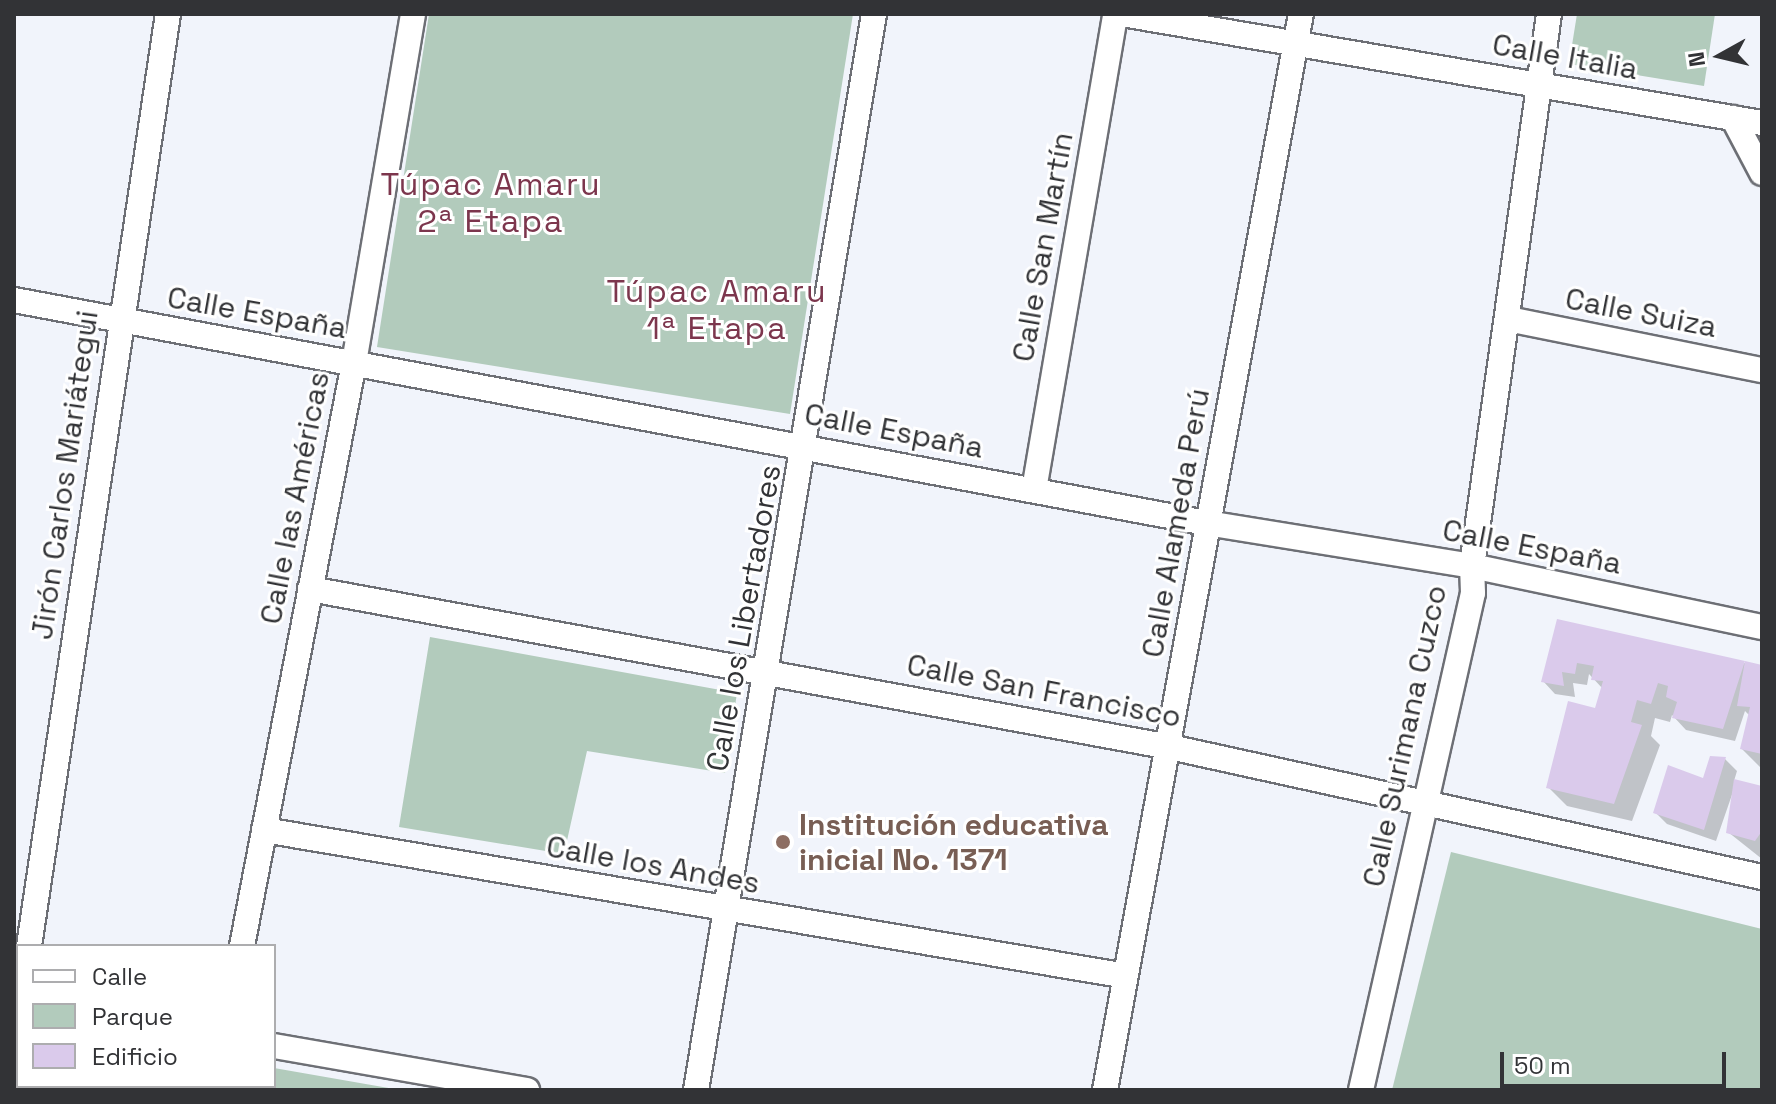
<!DOCTYPE html>
<meta charset="utf-8">
<style>
body{margin:0}
#map{position:relative;width:1776px;height:1104px;overflow:hidden;background:#f1f4fb;font-family:"Space Grotesk",sans-serif}
div>[style]{position:absolute}
[style*='--x']{left:calc(var(--x)*1px);top:calc(var(--y)*1px);width:calc(var(--w)*1px);rotate:calc(var(--a)*1deg)}
.green>*{inset:0;background:#b2cbbc}
.shadow>*{inset:0;background:#0003}
.building>*{inset:0;background:#dacaeb}
.roads{filter:drop-shadow(2px 0 #6d6f75) drop-shadow(-2px 0 #6d6f75) drop-shadow(0 2px #6d6f75) drop-shadow(0 -2px #6d6f75)}
.minor>*{height:24px;margin:-12px;padding:0 12px;transform-origin:12px;border-radius:12px;background:#fff}
.dots>*{width:22px;height:22px;translate:-50% -50%;box-sizing:border-box;border:4px solid #fff;border-radius:50%}
span{translate:-50% -50%;white-space:nowrap;text-align:center;line-height:1.15;-webkit-text-stroke:6px #fff;paint-order:stroke}
.street-label{font-size:30px;color:#323336}
.education-label{font-size:30px;color:#785e54;font-weight:700}
.left{translate:0 -50%;text-align:left}
.neighbourhood-label{font-size:32px;color:#7c364d;letter-spacing:2px}
.frame{position:absolute;inset:0;border:16px solid #323336;pointer-events:none}
.legend{position:absolute;left:16px;top:944px;width:260px;height:144px;box-sizing:border-box;background:#fff;border:2px solid #adadaf;margin:0;padding:10px 14px;list-style:none;font-size:24px;color:#323336}
.legend li{display:flex;align-items:center;gap:16px;height:40px}
.legend b{width:40px;border:2px solid #adadaf}
.north{position:absolute;left:1680px;top:16px;width:80px;height:80px;-webkit-text-stroke:6px #fff;paint-order:stroke;rotate:262deg;font-size:22px;font-weight:700;line-height:32px;text-align:center;color:#323336}
.north::after{content:'';display:block;margin:auto;width:28px;height:36px;background:#323336;clip-path:polygon(50% 0,100% 100%,50% 72%,0 100%)}
.scale{position:absolute;left:1500px;top:1052px;width:226px;height:36px;box-sizing:border-box;border:4px solid #323336;border-top:0;padding-left:10px;font-size:24px;line-height:28px;white-space:nowrap;color:#323336;-webkit-text-stroke:6px #fff;paint-order:stroke}
</style>
<div id="map">
<div class="green">
<div style="clip-path:polygon(429px 14px,853px 14px,790px 414px,377px 347px)"></div>
<div style="clip-path:polygon(1577px 14px,1715px 14px,1704px 86px,1569px 64px)"></div>
<div style="clip-path:polygon(430px 637px,737px 693px,725px 773px,587px 751px,564px 854px,399px 827px)"></div>
<div style="clip-path:polygon(1451px 852px,1762px 929px,1762px 1090px,1392px 1090px)"></div>
<div style="clip-path:polygon(274px 1068px,400px 1090px,230px 1090px,274px 1086px)"></div>
<div style="clip-path:polygon(37px 1086px,193px 1086px,37px 1090px)"></div>
</div>
<div class="shadow">
<div style="clip-path:polygon(1559px 622px,1762px 667px,1762px 769px,1742px 749px,1750px 716px,1745px 711px,1735px 741px,1686px 730px,1672px 715px,1670px 722px,1655px 718px,1651px 736px,1660px 745px,1632px 821px,1567px 806px,1548px 787px,1602px 711px,1603px 689px,1589px 674px,1587px 685px,1573px 683px,1575px 697px,1555px 694px,1543px 681px)"></div>
<div style="clip-path:polygon(1725px 759px,1737px 771px,1734px 781px,1762px 788px,1762px 859px,1728px 832px,1735px 786px,1716px 841px,1667px 824px,1655px 812px,1705px 780px)"></div>
</div>
<div class="building">
<div style="clip-path:polygon(1557px 619px,1745px 661px,1723px 729px,1672px 718px,1677px 702px,1666px 697px,1668px 686px,1658px 683px,1651px 704px,1637px 700px,1631px 722px,1642px 725px,1614px 804px,1546px 788px,1568px 701px,1595px 708px,1603px 681px,1591px 680px,1594px 666px,1577px 663px,1575px 674px,1562px 672px,1564px 686px,1541px 682px)"></div>
<div style="clip-path:polygon(1745px 661px,1762px 665px,1762px 754px,1740px 749px,1750px 707px,1737px 706px)"></div>
<div style="clip-path:polygon(1710px 756px,1726px 757px,1704px 830px,1653px 813px,1668px 765px,1703px 778px)"></div>
<div style="clip-path:polygon(1734px 779px,1762px 786px,1762px 831px,1755px 841px,1726px 833px)"></div>
</div>
<div class="roads">
<div class="minor">
<div style="--x:1122;--y:14;--w:649;--a:9.67"></div>
<div style="--x:1733;--y:118;--w:62;--a:62.2"></div>
<div style="--x:14;--y:300;--w:1214;--a:10.59"></div>
<div style="--x:1207;--y:523;--w:268;--a:9.2"></div>
<div style="--x:1472;--y:566;--w:296;--a:11.9"></div>
<div style="--x:1508;--y:319;--w:259;--a:11.4"></div>
<div style="--x:1034;--y:490;--w:483;--a:-80.3"></div>
<div style="--x:310;--y:589;--w:874;--a:10.41"></div>
<div style="--x:1170;--y:747;--w:606;--a:12.39"></div>
<div style="--x:264;--y:830;--w:874;--a:9.61"></div>
<div style="--x:29;--y:946;--w:942;--a:-81.52"></div>
<div style="--x:242;--y:946;--w:594;--a:-79.13"></div>
<div style="--x:354;--y:363;--w:354;--a:-80.4"></div>
<div style="--x:274;--y:1046;--w:257;--a:9.9"></div>
<div style="--x:14;--y:1048;--w:28;--a:-82"></div>
<div style="--x:213;--y:1090;--w:4;--a:-76"></div>
<div style="--x:696;--y:1090;--w:1091;--a:-80.61"></div>
<div style="--x:1105;--y:1090;--w:1094;--a:-79.68"></div>
<div style="--x:1361;--y:1090;--w:509;--a:-77.3"></div>
<div style="--x:1473;--y:593;--w:27;--a:-92"></div>
<div style="--x:1472;--y:566;--w:557;--a:-82.06"></div>
</div>
</div>
<div class="dots">
<div style="left:783px;top:842px;background:#8d6e63"></div>
</div>
<div class="street-label">
<span style="left:1565px;top:57px;rotate:10deg">Calle Italia</span>
<span style="left:1043px;top:247px;rotate:-80deg">Calle San Martín</span>
<span style="left:257px;top:313px;rotate:10deg">Calle España</span>
<span style="left:1641px;top:313px;rotate:11deg">Calle Suiza</span>
<span style="left:894px;top:431px;rotate:11deg">Calle España</span>
<span style="left:65px;top:475px;rotate:-82deg">Jirón Carlos Mariátegui</span>
<span style="left:295px;top:498px;rotate:-79deg">Calle las Américas</span>
<span style="left:1176px;top:523px;rotate:-80deg">Calle Alameda Perú</span>
<span style="left:1532px;top:547px;rotate:11deg">Calle España</span>
<span style="left:744px;top:618px;rotate:-80deg">Calle los Libertadores</span>
<span style="left:1044px;top:691px;rotate:11deg">Calle San Francisco</span>
<span style="left:1405px;top:736px;rotate:-78deg">Calle Surimana Cuzco</span>
<span style="left:653px;top:865px;rotate:10deg">Calle los Andes</span>
</div>
<div class="education-label">
<span class="left" style="left:799px;top:842px">Institución educativa<br>inicial No. 1371</span>
</div>
<div class="neighbourhood-label">
<span style="left:491px;top:203px">Túpac Amaru<br>2ª Etapa</span>
<span style="left:717px;top:310px">Túpac Amaru<br>1ª Etapa</span>
</div>
<div class="frame"></div>
<ul class="legend">
<li><b style="height:10px;background:#fff"></b>Calle</li>
<li><b style="height:22px;background:#b2cbbc"></b>Parque</li>
<li><b style="height:22px;background:#dacaeb"></b>Edificio</li>
</ul>
<div class="north">N</div>
<div class="scale">50 m</div>
</div>
